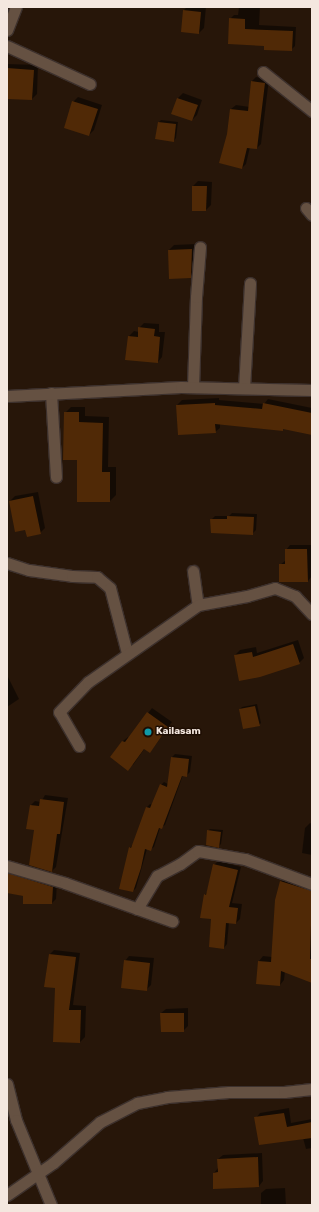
<!DOCTYPE html>
<style>
body{margin:0}
#map{position:relative;width:319px;height:1212px;overflow:hidden;background:#271609;font-family:Rubik,sans-serif}
div>[style]{position:absolute}
[style*='--x']{left:calc(var(--x)*1px);top:calc(var(--y)*1px);width:calc(var(--w)*1px);rotate:calc(var(--a)*1deg)}
.shadow>*{inset:0;background:#0007}
.building>*{inset:0;background:#502906}
.roads{filter:drop-shadow(1px 0 #3d312d) drop-shadow(-1px 0 #3d312d) drop-shadow(0 1px #3d312d) drop-shadow(0 -1px #3d312d)}
.minor>*{height:11px;margin:-5.5px;padding:0 5.5px;transform-origin:5.5px;border-radius:5.5px;background:#655142}
.tertiary>*{height:11px;margin:-5.5px;padding:0 5.5px;transform-origin:5.5px;border-radius:5.5px;background:#655142}
.dots>*{width:11px;height:11px;translate:-50% -50%;box-sizing:border-box;border:2px solid #1d0d02;border-radius:50%}
span{translate:-50% -50%;white-space:nowrap;text-align:center;line-height:1.15;-webkit-text-stroke:3px #1d0d02;paint-order:stroke}
.poi-label{font-size:10px;color:#f4e7df;font-weight:700}
.left{translate:0 -50%;text-align:left}
.frame{position:absolute;inset:0;border:8px solid #f4e7df;pointer-events:none}
</style>
<div id="map">
<div class="shadow">
<div style="clip-path:polygon(187px 7px,206px 7px,204px 28px,199px 33px,184px 10px)"></div>
<div style="clip-path:polygon(239px 7px,260px 7px,259px 25px,296px 27px,295px 46px,291px 50px,265px 45px,230px 19px,234px 15px,238px 15px)"></div>
<div style="clip-path:polygon(7px 64px,38px 65px,37px 94px,32px 99px,7px 98px)"></div>
<div style="clip-path:polygon(256px 77px,269px 79px,261px 144px,257px 148px,250px 147px,246px 164px,242px 168px,231px 109px,236px 105px,250px 107px,252px 81px)"></div>
<div style="clip-path:polygon(183px 93px,202px 100px,197px 115px,192px 120px,173px 114px,178px 98px)"></div>
<div style="clip-path:polygon(78px 97px,102px 105px,94px 130px,89px 135px,73px 102px)"></div>
<div style="clip-path:polygon(161px 120px,178px 122px,176px 138px,174px 141px,158px 123px)"></div>
<div style="clip-path:polygon(198px 181px,212px 182px,211px 205px,206px 210px,193px 210px,193px 186px)"></div>
<div style="clip-path:polygon(7px 193px,8px 208px,7px 209px)"></div>
<div style="clip-path:polygon(196px 244px,195px 272px,190px 277px,169px 250px,174px 245px)"></div>
<div style="clip-path:polygon(144px 323px,159px 324px,159px 332px,165px 332px,162px 357px,158px 362px,129px 336px,134px 331px,139px 332px,139px 328px)"></div>
<div style="clip-path:polygon(219px 398px,219px 400px,264px 404px,268px 399px,312px 408px,312px 434px,285px 428px,282px 430px,220px 423px,220px 428px,215px 432px,177px 405px,182px 400px)"></div>
<div style="clip-path:polygon(71px 407px,85px 407px,85px 416px,109px 417px,108px 467px,116px 467px,116px 495px,110px 501px,78px 459px,65px 413px)"></div>
<div style="clip-path:polygon(38px 492px,45px 528px,40px 533px,26px 529px,10px 501px,15px 496px)"></div>
<div style="clip-path:polygon(232px 513px,257px 514px,256px 530px,252px 534px,211px 520px,215px 516px,229px 516px)"></div>
<div style="clip-path:polygon(290px 545px,311px 545px,312px 576px,308px 581px,280px 565px,286px 560px,286px 550px)"></div>
<div style="clip-path:polygon(298px 640px,304px 658px,299px 663px,235px 655px,240px 650px,256px 647px,257px 653px)"></div>
<div style="clip-path:polygon(8px 677px,19px 699px,7px 707px,7px 678px)"></div>
<div style="clip-path:polygon(257px 704px,261px 723px,259px 725px,240px 709px,242px 707px)"></div>
<div style="clip-path:polygon(152px 708px,172px 722px,154px 747px,150px 752px,145px 748px,133px 765px,111px 757px,123px 741px,128px 737px,129px 738px)"></div>
<div style="clip-path:polygon(175px 754px,192px 756px,190px 772px,187px 775px,183px 775px,165px 825px,160px 828px,154px 847px,150px 850px,147px 849px,136px 888px,133px 891px,130px 848px,133px 844px,147px 807px,150px 804px,153px 805px,161px 785px,164px 782px,168px 784px,172px 757px)"></div>
<div style="clip-path:polygon(45px 795px,68px 798px,56px 867px,52px 871px,35px 829px,31px 805px,35px 801px,41px 802px)"></div>
<div style="clip-path:polygon(310px 823px,312px 824px,312px 855px,302px 853px,305px 828px)"></div>
<div style="clip-path:polygon(210px 829px,223px 830px,221px 844px,219px 846px,208px 831px)"></div>
<div style="clip-path:polygon(218px 861px,241px 867px,232px 903px,242px 904px,240px 919px,236px 923px,229px 922px,227px 944px,224px 948px,205px 895px,207px 892px,214px 865px)"></div>
<div style="clip-path:polygon(7px 866px,57px 882px,56px 899px,52px 903px,7px 892px)"></div>
<div style="clip-path:polygon(286px 877px,312px 885px,312px 982px,285px 971px,284px 980px,280px 985px,259px 961px,263px 956px,272px 957px,281px 882px)"></div>
<div style="clip-path:polygon(54px 950px,80px 953px,73px 1005px,86px 1006px,85px 1037px,80px 1042px,56px 988px,49px 955px)"></div>
<div style="clip-path:polygon(129px 956px,154px 958px,151px 985px,146px 990px,125px 961px)"></div>
<div style="clip-path:polygon(188px 1008px,188px 1026px,183px 1031px,161px 1013px,166px 1009px)"></div>
<div style="clip-path:polygon(289px 1108px,291px 1123px,312px 1119px,312px 1148px,306px 1149px,303px 1138px,256px 1118px,260px 1113px)"></div>
<div style="clip-path:polygon(262px 1153px,263px 1181px,259px 1186px,214px 1173px,218px 1168px,218px 1159px,223px 1155px)"></div>
<div style="clip-path:polygon(285px 1188px,286px 1205px,261px 1205px,261px 1193px,266px 1189px)"></div>
</div>
<div class="building">
<div style="clip-path:polygon(183px 10px,201px 12px,199px 34px,181px 32px)"></div>
<div style="clip-path:polygon(229px 18px,245px 19px,245px 29px,293px 31px,292px 51px,264px 50px,264px 46px,228px 44px)"></div>
<div style="clip-path:polygon(7px 68px,34px 70px,32px 100px,7px 99px)"></div>
<div style="clip-path:polygon(251px 81px,265px 83px,257px 149px,247px 148px,242px 169px,219px 163px,227px 134px,230px 109px,248px 111px)"></div>
<div style="clip-path:polygon(177px 98px,198px 105px,192px 121px,171px 114px)"></div>
<div style="clip-path:polygon(72px 101px,98px 109px,89px 136px,64px 128px)"></div>
<div style="clip-path:polygon(158px 122px,176px 124px,174px 142px,155px 139px)"></div>
<div style="clip-path:polygon(192px 186px,207px 186px,206px 211px,192px 211px)"></div>
<div style="clip-path:polygon(192px 249px,191px 278px,169px 279px,168px 250px)"></div>
<div style="clip-path:polygon(138px 327px,155px 329px,154px 336px,160px 337px,158px 363px,125px 360px,128px 336px,138px 337px)"></div>
<div style="clip-path:polygon(215px 403px,215px 405px,262px 409px,263px 403px,312px 413px,312px 435px,283px 429px,283px 431px,215px 424px,216px 433px,178px 435px,176px 405px)"></div>
<div style="clip-path:polygon(64px 412px,79px 412px,79px 422px,103px 423px,102px 472px,110px 472px,110px 502px,77px 502px,77px 460px,63px 460px)"></div>
<div style="clip-path:polygon(33px 496px,41px 534px,27px 537px,25px 530px,15px 532px,9px 501px)"></div>
<div style="clip-path:polygon(227px 516px,254px 517px,253px 535px,211px 533px,210px 519px,227px 519px)"></div>
<div style="clip-path:polygon(285px 549px,307px 549px,308px 582px,279px 582px,279px 564px,285px 564px)"></div>
<div style="clip-path:polygon(293px 644px,300px 664px,260px 677px,239px 681px,234px 655px,252px 652px,253px 657px)"></div>
<div style="clip-path:polygon(255px 706px,260px 726px,243px 729px,239px 709px)"></div>
<div style="clip-path:polygon(147px 712px,168px 727px,150px 753px,144px 749px,128px 771px,110px 757px,122px 741px,125px 742px)"></div>
<div style="clip-path:polygon(171px 757px,189px 759px,187px 777px,182px 776px,162px 829px,159px 828px,151px 851px,145px 849px,141px 868px,133px 892px,119px 889px,129px 847px,131px 848px,146px 807px,150px 808px,160px 784px,167px 787px)"></div>
<div style="clip-path:polygon(40px 799px,64px 802px,60px 834px,57px 834px,52px 872px,29px 865px,34px 830px,26px 829px,30px 805px,39px 806px)"></div>
<div style="clip-path:polygon(207px 830px,221px 832px,219px 848px,206px 845px)"></div>
<div style="clip-path:polygon(213px 864px,238px 870px,229px 907px,238px 908px,236px 924px,226px 923px,224px 949px,209px 947px,211px 919px,200px 918px,204px 894px,206px 895px)"></div>
<div style="clip-path:polygon(7px 873px,53px 887px,52px 904px,23px 904px,23px 896px,7px 893px)"></div>
<div style="clip-path:polygon(280px 881px,312px 891px,310px 959px,312px 959px,312px 983px,281px 971px,280px 986px,256px 984px,258px 961px,271px 962px,275px 900px)"></div>
<div style="clip-path:polygon(49px 954px,76px 957px,69px 1010px,81px 1010px,80px 1043px,53px 1042px,55px 988px,44px 987px)"></div>
<div style="clip-path:polygon(124px 960px,150px 963px,147px 991px,121px 988px)"></div>
<div style="clip-path:polygon(160px 1013px,184px 1013px,184px 1032px,161px 1032px)"></div>
<div style="clip-path:polygon(284px 1113px,287px 1127px,312px 1122px,312px 1138px,259px 1145px,254px 1117px)"></div>
<div style="clip-path:polygon(258px 1157px,259px 1187px,213px 1189px,213px 1173px,218px 1172px,217px 1159px)"></div>
</div>
<div class="roads">
<div class="minor">
<div style="--x:7;--y:30;--w:25;--a:-69"></div>
<div style="--x:7;--y:46;--w:91;--a:24.6"></div>
<div style="--x:263;--y:72;--w:63;--a:38.5"></div>
<div style="--x:306;--y:208;--w:9;--a:49"></div>
<div style="--x:193;--y:387;--w:90;--a:-88.1"></div>
<div style="--x:196;--y:297;--w:50;--a:-85.4"></div>
<div style="--x:244;--y:388;--w:105;--a:-86.7"></div>
<div style="--x:51;--y:393;--w:84;--a:86.6"></div>
<div style="--x:7;--y:563;--w:23;--a:18"></div>
<div style="--x:29;--y:570;--w:43;--a:7.9"></div>
<div style="--x:72;--y:576;--w:25;--a:2"></div>
<div style="--x:97;--y:577;--w:17;--a:40"></div>
<div style="--x:110;--y:588;--w:67;--a:75.3"></div>
<div style="--x:193;--y:571;--w:34;--a:82"></div>
<div style="--x:79;--y:746;--w:39;--a:-120"></div>
<div style="--x:59;--y:712;--w:42;--a:-46"></div>
<div style="--x:88;--y:682;--w:134;--a:-35"></div>
<div style="--x:198;--y:605;--w:50;--a:-10.4"></div>
<div style="--x:247;--y:596;--w:29;--a:-16"></div>
<div style="--x:275;--y:588;--w:22;--a:22"></div>
<div style="--x:295;--y:596;--w:25;--a:47"></div>
<div style="--x:7;--y:866;--w:60;--a:16.3"></div>
<div style="--x:65;--y:883;--w:114;--a:19.6"></div>
<div style="--x:137;--y:909;--w:39;--a:-59"></div>
<div style="--x:157;--y:876;--w:26;--a:-28"></div>
<div style="--x:180;--y:864;--w:22;--a:-36"></div>
<div style="--x:198;--y:851;--w:48;--a:9.7"></div>
<div style="--x:245;--y:859;--w:72;--a:20.5"></div>
<div style="--x:7;--y:1084;--w:37;--a:76"></div>
<div style="--x:16;--y:1120;--w:92;--a:67.6"></div>
<div style="--x:7;--y:1195;--w:56;--a:-34.8"></div>
<div style="--x:53;--y:1163;--w:62;--a:-41.1"></div>
<div style="--x:100;--y:1122;--w:42;--a:-27.2"></div>
<div style="--x:137;--y:1103;--w:31;--a:-11"></div>
<div style="--x:167;--y:1097;--w:62;--a:-4.6"></div>
<div style="--x:229;--y:1092;--w:55;--a:0"></div>
<div style="--x:284;--y:1092;--w:28;--a:-6"></div>
</div>
<div class="tertiary">
<div style="--x:7;--y:396;--w:174;--a:-3"></div>
<div style="--x:181;--y:387;--w:131;--a:1.3"></div>
</div>
</div>
<div class="dots">
<div style="left:148px;top:732px;background:#0f9aa8"></div>
</div>
<div class="poi-label">
<span class="left" style="left:156px;top:732px">Kailasam</span>
</div>
<div class="frame"></div>
</div>
